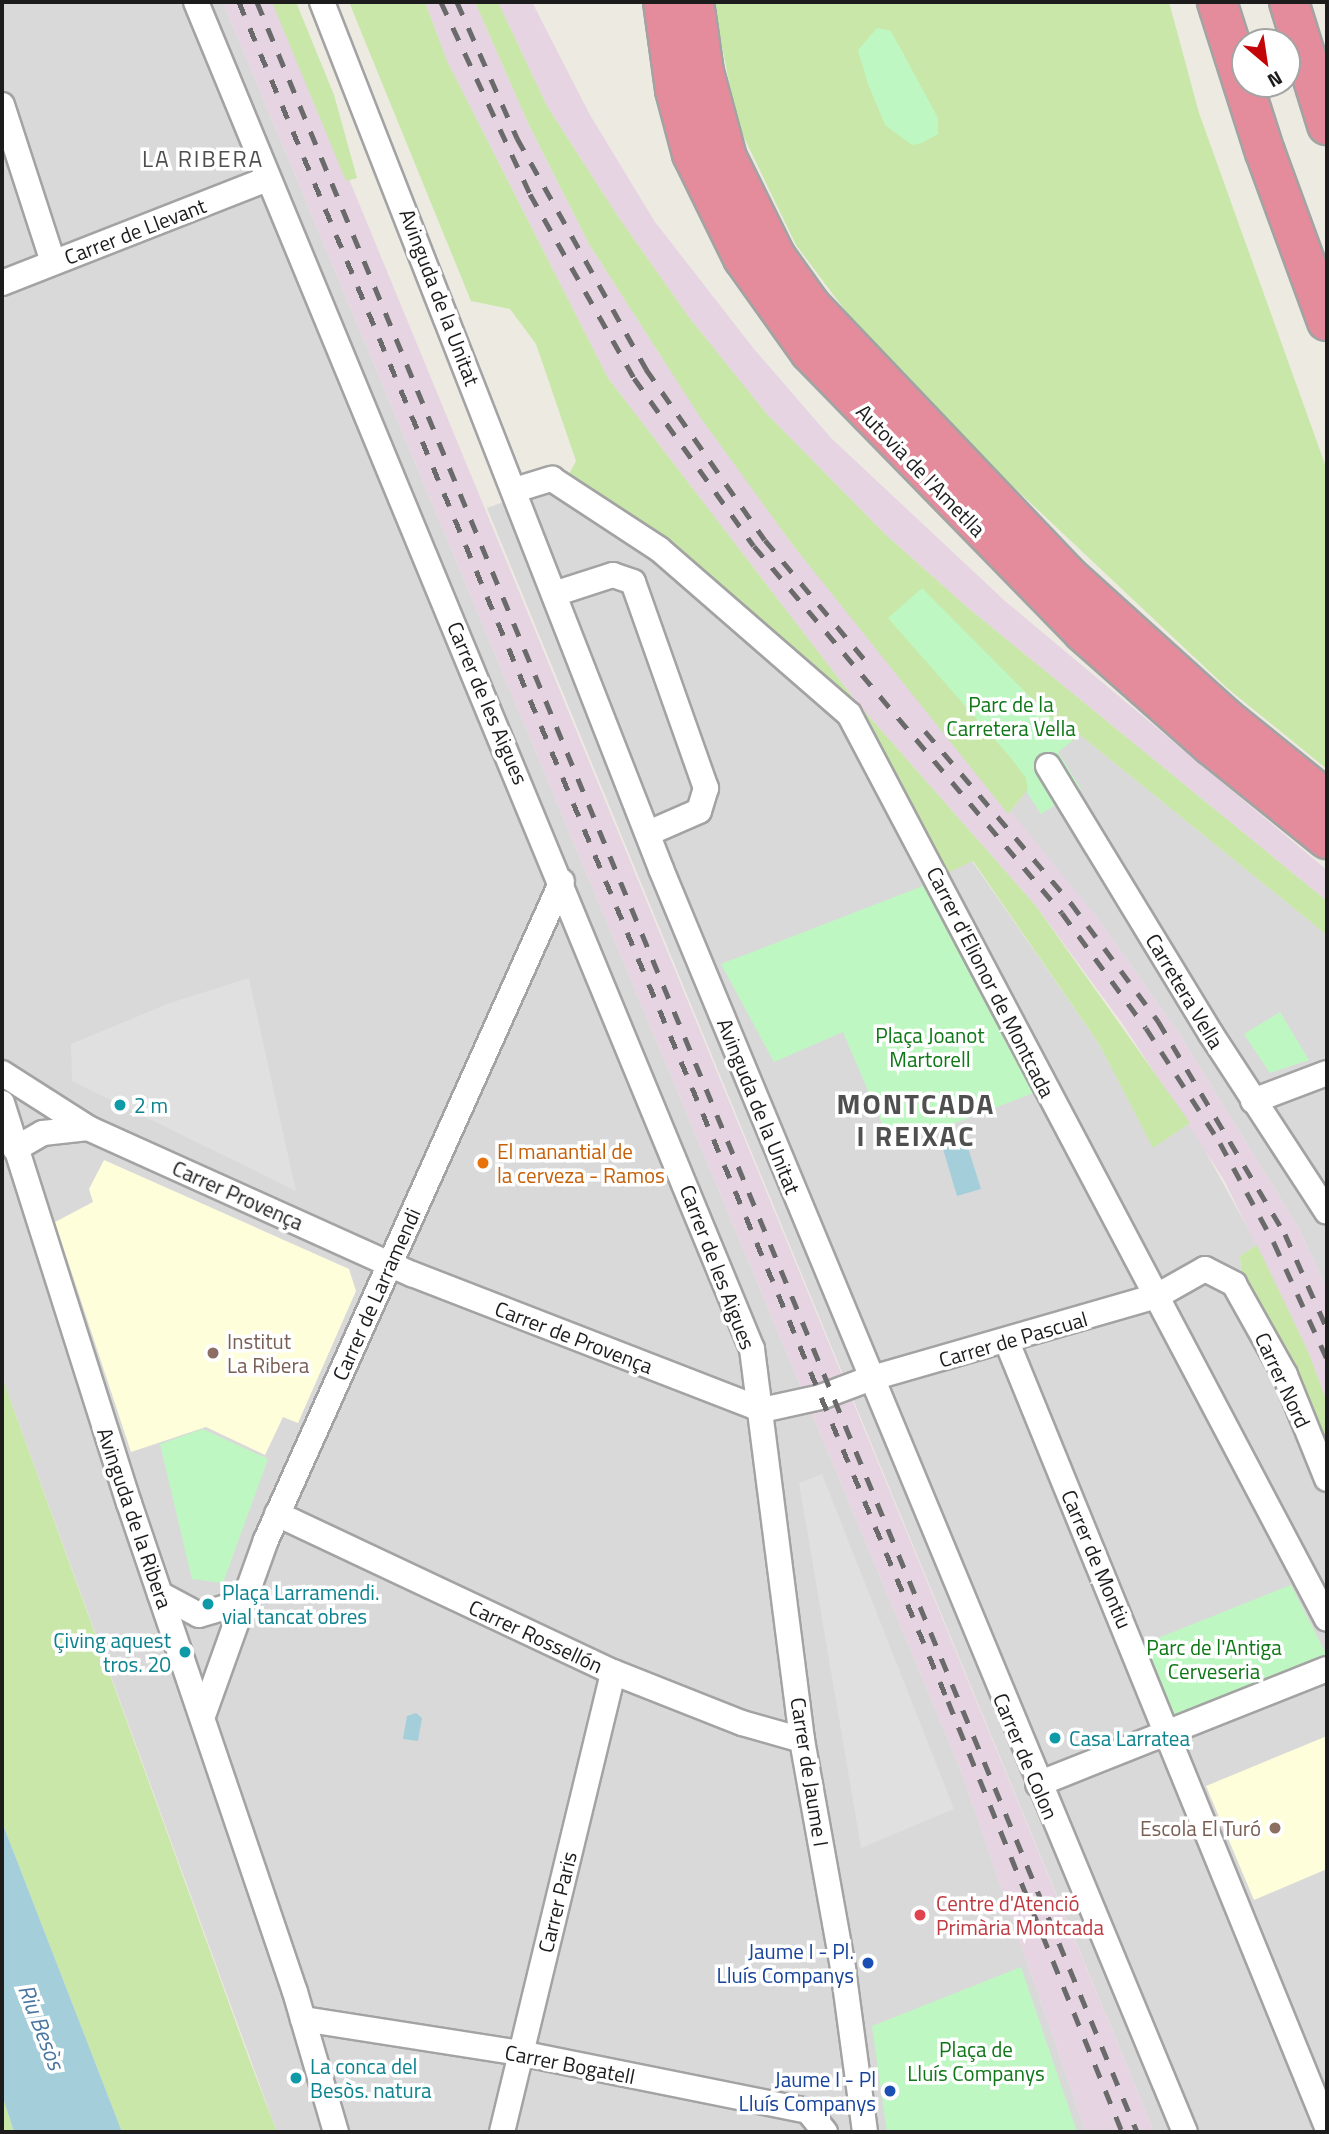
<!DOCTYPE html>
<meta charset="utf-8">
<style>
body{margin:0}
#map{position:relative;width:1329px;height:2134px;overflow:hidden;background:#edeae2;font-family:"Titillium Web",sans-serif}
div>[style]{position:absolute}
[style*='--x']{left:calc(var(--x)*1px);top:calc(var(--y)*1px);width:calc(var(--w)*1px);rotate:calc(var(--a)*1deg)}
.residential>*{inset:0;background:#dad9d9}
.industrial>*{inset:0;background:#e6d4e3}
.education>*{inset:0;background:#fefeda}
.grass>*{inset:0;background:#c8e7a9}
.park>*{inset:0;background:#bff7c3}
.parking>*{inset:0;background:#e0e0e0}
.water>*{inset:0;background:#a3ceda}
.roads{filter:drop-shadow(2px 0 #a3a3a3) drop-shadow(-2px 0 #a3a3a3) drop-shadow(0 2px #a3a3a3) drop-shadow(0 -2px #a3a3a3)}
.street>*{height:24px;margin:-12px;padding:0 12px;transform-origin:12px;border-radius:12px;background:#fff}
.highway>*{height:38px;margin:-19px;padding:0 19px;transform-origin:19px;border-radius:19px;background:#e48b9c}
.rail>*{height:5px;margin-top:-2.5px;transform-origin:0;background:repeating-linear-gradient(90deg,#6a6a6a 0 14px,transparent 0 28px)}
.dots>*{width:19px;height:19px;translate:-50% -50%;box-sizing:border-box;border:4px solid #fff;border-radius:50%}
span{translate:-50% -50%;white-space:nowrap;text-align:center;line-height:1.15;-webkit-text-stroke:7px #fff;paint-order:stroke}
.street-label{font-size:21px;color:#1c1c1c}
.park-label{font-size:21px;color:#0e7716}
.culture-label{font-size:21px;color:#0d838f}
.left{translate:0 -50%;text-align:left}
.right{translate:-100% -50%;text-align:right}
.food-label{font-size:21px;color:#c56008}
.education-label{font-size:21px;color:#785e54}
.health-label{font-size:21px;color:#be3a42}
.transit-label{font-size:21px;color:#164399}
.neighbourhood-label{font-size:23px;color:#4f4f4f;letter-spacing:2px}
.water-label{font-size:23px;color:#4976a1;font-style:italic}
.district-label{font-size:28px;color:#4f4f4f;font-weight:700;letter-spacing:2px}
.frame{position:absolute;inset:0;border:4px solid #1c1c1c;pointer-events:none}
.north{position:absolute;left:1231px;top:28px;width:70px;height:70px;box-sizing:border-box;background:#fff;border:2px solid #a4a4a4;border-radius:50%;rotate:151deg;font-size:19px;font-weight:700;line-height:28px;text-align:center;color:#1c1c1c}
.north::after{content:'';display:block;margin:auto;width:24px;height:32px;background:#c30507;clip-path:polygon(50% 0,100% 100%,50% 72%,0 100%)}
</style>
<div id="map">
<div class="residential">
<div style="clip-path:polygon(2px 2px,223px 2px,960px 1768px,1086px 2132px,277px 2132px,2px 1377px)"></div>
<div style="clip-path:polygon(566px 480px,679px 547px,850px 704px,946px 873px,972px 861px,1099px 1044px,1153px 1147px,1190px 1123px,1257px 1245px,1240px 1256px,1241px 1269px,1290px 1358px,1327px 1457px,1327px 2132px,1154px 2132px,487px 508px)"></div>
<div style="clip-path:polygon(1080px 735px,1327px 935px,1327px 1289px,1298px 1227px,1180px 1035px,1096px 916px,1008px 814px,1058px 752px)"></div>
</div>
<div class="industrial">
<div style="clip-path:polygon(223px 2px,276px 2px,1154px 2132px,1086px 2132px,960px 1768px)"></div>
<div style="clip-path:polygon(425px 2px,475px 2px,528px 123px,589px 244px,664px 361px,792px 544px,1096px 916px,1180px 1035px,1298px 1227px,1327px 1289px,1327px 1402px,1308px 1351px,1224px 1180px,1122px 1023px,1036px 906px,859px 705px,608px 378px,447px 61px)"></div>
<div style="clip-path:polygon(498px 2px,532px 2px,590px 115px,655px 222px,754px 349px,831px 438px,1005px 601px,1327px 870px,1327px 901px,967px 607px,885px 534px,766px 413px,688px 316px,617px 215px,547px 106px)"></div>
</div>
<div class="education">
<div style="clip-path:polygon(104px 1160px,349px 1269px,356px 1291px,298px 1423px,283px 1417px,265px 1455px,206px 1427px,131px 1452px,55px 1222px,93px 1202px,89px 1189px)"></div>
<div style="clip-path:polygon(1327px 1736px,1327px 1869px,1254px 1900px,1206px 1786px)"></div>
</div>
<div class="grass">
<div style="clip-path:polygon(272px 2px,296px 2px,334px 95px,357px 178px,346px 181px)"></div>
<div style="clip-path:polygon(349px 2px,425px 2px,447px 61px,608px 378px,859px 705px,1036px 906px,1190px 1123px,1153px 1148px,1099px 1044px,973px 861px,947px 873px,850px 704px,679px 547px,566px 480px,576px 461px,536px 344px,510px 309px,471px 301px)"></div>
<div style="clip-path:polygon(475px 2px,498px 2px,547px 106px,617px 215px,688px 316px,766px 413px,885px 534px,967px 607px,1327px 901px,1327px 935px,1080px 735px,1058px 752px,1008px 814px,792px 544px,700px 417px,589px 244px,528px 123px)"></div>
<div style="clip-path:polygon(713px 2px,1169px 2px,1199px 113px,1327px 470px,1327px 769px,1227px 688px,951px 428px,862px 333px,796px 245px,738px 125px)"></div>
<div style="clip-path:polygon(1257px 1245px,1308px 1351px,1327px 1402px,1327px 1457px,1290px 1358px,1241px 1269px,1240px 1256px)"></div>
<div style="clip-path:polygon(2px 1377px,248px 2056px,277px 2132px,122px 2132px,2px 1822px)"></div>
<div style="clip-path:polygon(2px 2095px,8px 2114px,14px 2132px,2px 2132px)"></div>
</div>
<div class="park">
<div style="clip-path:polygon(877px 28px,891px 31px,938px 118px,938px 134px,922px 143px,912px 145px,885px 125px,868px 84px,858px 50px)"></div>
<div style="clip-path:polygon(922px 588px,1073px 740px,1058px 752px,1081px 789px,1041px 814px,1028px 794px,1026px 778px,1010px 757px,888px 618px)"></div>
<div style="clip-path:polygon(928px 884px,1036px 1092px,892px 1147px,843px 1032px,774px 1062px,721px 964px)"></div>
<div style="clip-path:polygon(1280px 1012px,1309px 1060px,1270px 1073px,1244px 1034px)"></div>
<div style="clip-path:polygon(203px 1429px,268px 1459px,223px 1583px,192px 1579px,160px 1444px)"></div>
<div style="clip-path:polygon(1291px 1585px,1327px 1656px,1174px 1719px,1143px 1644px)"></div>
<div style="clip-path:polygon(1021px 1967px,1077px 2132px,887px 2132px,872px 2026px)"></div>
</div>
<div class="parking">
<div style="clip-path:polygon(249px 978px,249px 979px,296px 1191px,72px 1081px,71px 1044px,170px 1003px)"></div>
<div style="clip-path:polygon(822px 1474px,954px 1809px,861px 1848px,799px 1483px)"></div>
</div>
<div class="water">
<div style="clip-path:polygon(964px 1135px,981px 1189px,957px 1196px,941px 1142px)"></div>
<div style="clip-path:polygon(416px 1713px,422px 1718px,418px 1741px,403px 1739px,407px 1716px)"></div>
<div style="clip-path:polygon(2px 1822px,122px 2132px,14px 2132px,2px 2095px)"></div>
</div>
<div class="roads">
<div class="street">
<div style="--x:196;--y:2;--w:1457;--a:67.57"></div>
<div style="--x:752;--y:1349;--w:394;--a:82.7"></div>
<div style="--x:802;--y:1740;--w:233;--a:79.8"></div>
<div style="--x:843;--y:1969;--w:164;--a:82.3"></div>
<div style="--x:322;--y:2;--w:931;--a:68.64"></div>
<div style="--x:661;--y:869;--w:1367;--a:67.47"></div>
<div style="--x:2;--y:105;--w:165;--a:72"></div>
<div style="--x:2;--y:283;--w:286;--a:-21.4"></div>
<div style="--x:515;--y:490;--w:39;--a:-17"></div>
<div style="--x:552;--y:479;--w:128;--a:33.2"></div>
<div style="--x:659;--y:549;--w:252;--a:41"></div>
<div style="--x:849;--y:714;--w:1023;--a:62.16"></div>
<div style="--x:554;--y:594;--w:62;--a:-17.9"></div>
<div style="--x:613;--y:575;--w:21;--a:19"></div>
<div style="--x:633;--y:582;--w:219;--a:70.5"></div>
<div style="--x:706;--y:788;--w:24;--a:107"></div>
<div style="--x:699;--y:811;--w:55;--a:156.3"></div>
<div style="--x:1048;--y:766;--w:314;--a:58.7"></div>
<div style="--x:1211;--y:1034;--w:212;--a:56.9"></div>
<div style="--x:2;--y:1073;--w:102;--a:32.6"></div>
<div style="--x:88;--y:1128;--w:355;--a:24.3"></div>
<div style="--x:412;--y:1274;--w:375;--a:21.2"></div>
<div style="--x:1253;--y:1101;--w:79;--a:-20.7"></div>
<div style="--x:2;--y:1103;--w:420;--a:72.4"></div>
<div style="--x:129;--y:1503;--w:516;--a:71.25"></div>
<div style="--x:295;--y:1992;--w:146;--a:73.7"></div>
<div style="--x:15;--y:1149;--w:32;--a:-30"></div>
<div style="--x:43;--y:1133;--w:45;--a:-6.3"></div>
<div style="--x:1007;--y:1342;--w:848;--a:67.82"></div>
<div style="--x:762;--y:1410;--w:60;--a:-12.4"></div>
<div style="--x:821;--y:1397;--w:51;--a:-20.6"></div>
<div style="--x:869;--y:1379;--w:300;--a:-16.1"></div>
<div style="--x:1157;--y:1296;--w:55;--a:-29.4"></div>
<div style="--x:1205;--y:1269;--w:33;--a:27"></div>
<div style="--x:1234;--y:1284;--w:104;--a:60.7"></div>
<div style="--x:1285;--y:1375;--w:112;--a:68"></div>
<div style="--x:277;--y:1514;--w:371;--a:25.2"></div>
<div style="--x:613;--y:1672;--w:139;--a:21.6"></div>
<div style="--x:742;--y:1723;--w:62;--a:15.8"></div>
<div style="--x:160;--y:1594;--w:44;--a:28.3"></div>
<div style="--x:199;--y:1615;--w:46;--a:-16.5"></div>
<div style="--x:204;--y:1713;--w:184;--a:-70.3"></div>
<div style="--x:266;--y:1540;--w:722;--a:-65.81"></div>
<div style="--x:1038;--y:1784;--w:311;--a:-21.7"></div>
<div style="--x:303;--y:2019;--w:220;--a:8.9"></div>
<div style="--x:520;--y:2053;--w:294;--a:11.4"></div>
<div style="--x:808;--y:2111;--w:27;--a:51"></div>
<div style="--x:502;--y:2132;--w:473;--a:-76.4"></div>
</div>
<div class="highway">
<div style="--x:663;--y:2;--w:89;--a:82.2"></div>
<div style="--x:675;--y:90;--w:66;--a:75.1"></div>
<div style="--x:692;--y:154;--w:116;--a:63.9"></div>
<div style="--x:743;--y:258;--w:115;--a:54.5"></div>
<div style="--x:810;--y:352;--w:391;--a:45.7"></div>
<div style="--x:1083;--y:632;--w:172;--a:41.5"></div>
<div style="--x:1212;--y:746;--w:148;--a:39"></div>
<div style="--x:694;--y:2;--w:71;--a:81.9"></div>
<div style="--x:704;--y:72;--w:89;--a:75"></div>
<div style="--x:727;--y:158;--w:110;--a:63.7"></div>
<div style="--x:776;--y:257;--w:60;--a:54.5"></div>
<div style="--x:811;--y:306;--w:370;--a:46.4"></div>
<div style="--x:1066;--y:574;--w:213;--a:42.1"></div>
<div style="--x:1224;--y:717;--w:132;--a:38.9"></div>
<div style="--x:1217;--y:2;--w:157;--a:72.3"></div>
<div style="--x:1265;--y:152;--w:180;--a:69.9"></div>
<div style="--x:1289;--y:2;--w:129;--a:72.8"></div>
</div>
</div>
<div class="rail">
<div style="--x:239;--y:2;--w:1841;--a:67.35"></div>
<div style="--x:948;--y:1701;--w:465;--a:68"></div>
<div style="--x:257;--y:2;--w:2305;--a:67.55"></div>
<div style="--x:441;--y:2;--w:212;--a:65.1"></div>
<div style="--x:530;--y:194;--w:211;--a:60.5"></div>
<div style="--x:634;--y:378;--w:206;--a:54.5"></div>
<div style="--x:754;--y:546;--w:479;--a:50"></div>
<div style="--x:1062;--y:913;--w:142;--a:53.9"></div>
<div style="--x:1146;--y:1028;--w:137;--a:57.2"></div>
<div style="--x:1220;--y:1143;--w:114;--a:61.6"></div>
<div style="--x:1274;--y:1243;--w:128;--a:65.4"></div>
<div style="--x:457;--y:2;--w:149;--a:66.2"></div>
<div style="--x:517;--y:138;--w:265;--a:60.8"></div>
<div style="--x:646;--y:369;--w:208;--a:55.2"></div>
<div style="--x:765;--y:540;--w:155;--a:50.2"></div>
<div style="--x:925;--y:731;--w:226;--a:49.7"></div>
<div style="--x:1071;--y:903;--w:147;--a:53.6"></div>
<div style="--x:1158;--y:1021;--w:248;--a:59.2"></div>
<div style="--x:1285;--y:1234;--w:104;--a:66.1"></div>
</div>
<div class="dots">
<div style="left:120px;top:1105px;background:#0f9aa8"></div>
<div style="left:483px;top:1163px;background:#e8710a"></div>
<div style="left:213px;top:1353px;background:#8d6e63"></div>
<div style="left:208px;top:1604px;background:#0f9aa8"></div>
<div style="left:185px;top:1652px;background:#0f9aa8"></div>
<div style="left:1055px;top:1738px;background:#0f9aa8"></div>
<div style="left:1275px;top:1828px;background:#8d6e63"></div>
<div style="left:920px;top:1915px;background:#e0444e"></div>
<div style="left:868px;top:1963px;background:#1a4fb4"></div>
<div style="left:296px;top:2078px;background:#0f9aa8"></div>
<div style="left:890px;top:2091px;background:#1a4fb4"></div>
</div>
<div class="street-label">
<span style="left:135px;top:231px;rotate:-21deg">Carrer de Llevant</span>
<span style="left:440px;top:297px;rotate:69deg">Avinguda de la Unitat</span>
<span style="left:921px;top:470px;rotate:46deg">Autovia de l'Ametlla</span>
<span style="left:488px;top:703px;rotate:67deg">Carrer de les Aigues</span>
<span style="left:991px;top:982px;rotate:63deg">Carrer d'Elionor de Montcada</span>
<span style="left:1185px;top:991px;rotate:59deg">Carretera Vella</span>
<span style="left:759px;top:1106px;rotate:68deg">Avinguda de la Unitat</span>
<span style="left:238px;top:1195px;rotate:24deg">Carrer Provença</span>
<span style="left:718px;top:1267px;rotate:69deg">Carrer de les Aigues</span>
<span style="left:376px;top:1294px;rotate:-66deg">Carrer de Larramendi</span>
<span style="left:574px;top:1337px;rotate:21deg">Carrer de Provença</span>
<span style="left:1013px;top:1339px;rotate:-16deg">Carrer de Pascual</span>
<span style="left:1283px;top:1380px;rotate:65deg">Carrer Nord</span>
<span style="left:135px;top:1518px;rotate:71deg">Avinguda de la Ribera</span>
<span style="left:1097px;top:1559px;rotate:67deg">Carrer de Montiu</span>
<span style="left:536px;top:1636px;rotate:25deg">Carrer Rossellón</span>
<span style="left:1026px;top:1756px;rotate:67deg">Carrer de Colon</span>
<span style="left:810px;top:1772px;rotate:81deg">Carrer de Jaume I</span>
<span style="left:557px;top:1902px;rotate:-76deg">Carrer Paris</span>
<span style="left:570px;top:2064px;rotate:11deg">Carrer Bogatell</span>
</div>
<div class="park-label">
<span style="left:1011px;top:716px">Parc de la<br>Carretera Vella</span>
<span style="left:930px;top:1047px">Plaça Joanot<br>Martorell</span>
<span style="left:1214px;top:1659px">Parc de l'Antiga<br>Cerveseria</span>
<span style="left:976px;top:2061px">Plaça de<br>Lluís Companys</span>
</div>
<div class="culture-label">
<span class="left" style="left:134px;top:1105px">2 m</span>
<span class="left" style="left:222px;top:1604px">Plaça Larramendi.<br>vial tancat obres</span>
<span class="right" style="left:171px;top:1652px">Çiving aquest<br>tros. 20</span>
<span class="left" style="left:1069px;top:1738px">Casa Larratea</span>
<span class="left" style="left:310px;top:2078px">La conca del<br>Besòs. natura</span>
</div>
<div class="food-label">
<span class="left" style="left:497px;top:1163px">El manantial de<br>la cerveza - Ramos</span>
</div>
<div class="education-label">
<span class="left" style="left:227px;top:1353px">Institut<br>La Ribera</span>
<span class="right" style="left:1261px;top:1828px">Escola El Turó</span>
</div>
<div class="health-label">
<span class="left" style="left:936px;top:1915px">Centre d'Atenció<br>Primària Montcada</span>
</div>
<div class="transit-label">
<span class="right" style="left:854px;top:1963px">Jaume I - Pl.<br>Lluís Companys</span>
<span class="right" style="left:876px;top:2091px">Jaume I - Pl<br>Lluís Companys</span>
</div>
<div class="neighbourhood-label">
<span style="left:203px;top:159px">LA RIBERA</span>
</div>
<div class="water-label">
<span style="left:41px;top:2027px;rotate:69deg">Riu Besòs</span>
</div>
<div class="district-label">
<span style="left:916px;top:1120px">MONTCADA<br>I REIXAC</span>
</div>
<div class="frame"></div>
<div class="north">N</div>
</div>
